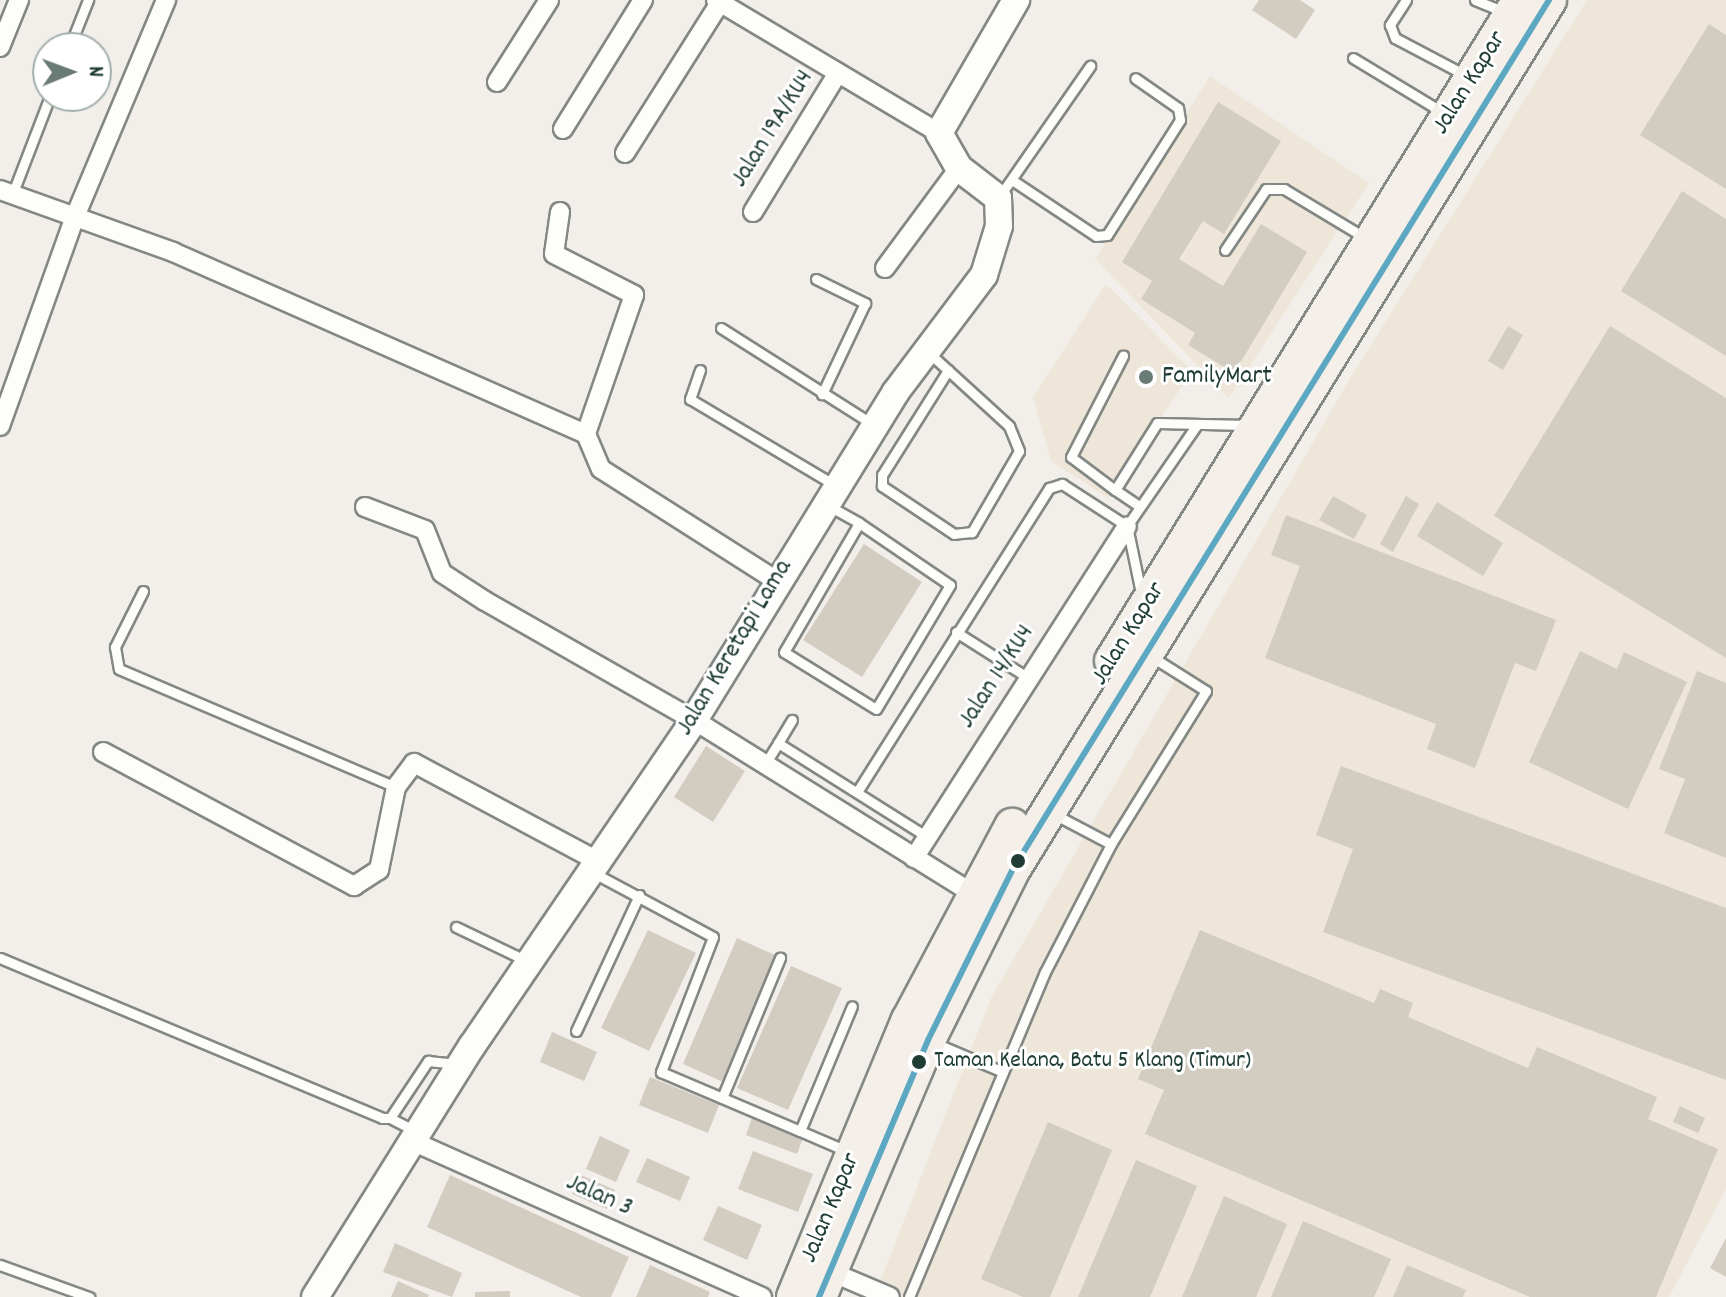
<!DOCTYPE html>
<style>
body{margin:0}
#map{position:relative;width:1726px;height:1297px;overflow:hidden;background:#f2efea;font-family:Dekko,sans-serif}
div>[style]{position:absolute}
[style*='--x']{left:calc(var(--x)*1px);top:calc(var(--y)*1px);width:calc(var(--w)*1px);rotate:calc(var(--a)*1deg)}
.built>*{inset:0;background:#eee6d8}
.building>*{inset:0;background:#d3ccc1}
.roads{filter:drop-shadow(2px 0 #838884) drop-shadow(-2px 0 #838884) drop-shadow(0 2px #838884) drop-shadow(0 -2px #838884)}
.lane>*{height:9px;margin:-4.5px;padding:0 4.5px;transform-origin:4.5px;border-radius:4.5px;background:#fdfdfc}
.street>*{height:18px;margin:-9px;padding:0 9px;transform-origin:9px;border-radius:9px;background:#fdfdfc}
.secondary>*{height:26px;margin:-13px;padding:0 13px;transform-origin:13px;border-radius:13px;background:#fdfdfc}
.highway>*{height:34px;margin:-17px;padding:0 17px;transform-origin:17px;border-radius:17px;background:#f4efe8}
.bus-1>*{height:6px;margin:-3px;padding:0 3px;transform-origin:3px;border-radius:3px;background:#5ca7c2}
.dots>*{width:22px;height:22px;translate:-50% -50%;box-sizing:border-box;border:4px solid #fff;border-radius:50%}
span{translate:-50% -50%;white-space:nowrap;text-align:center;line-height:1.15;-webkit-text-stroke:6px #fff;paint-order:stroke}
.bus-label{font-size:24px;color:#1f3d34}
.left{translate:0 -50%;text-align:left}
.street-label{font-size:26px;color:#1f3d34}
.poi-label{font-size:26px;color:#1f3d34}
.north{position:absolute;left:32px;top:32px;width:80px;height:80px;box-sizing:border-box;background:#fff;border:2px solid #a5b1ae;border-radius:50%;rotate:89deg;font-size:22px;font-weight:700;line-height:32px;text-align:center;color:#1f3d34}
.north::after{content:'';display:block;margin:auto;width:28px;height:36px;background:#697b74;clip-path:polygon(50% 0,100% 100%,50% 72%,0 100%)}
</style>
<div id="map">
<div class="built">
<div style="clip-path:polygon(1587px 0,1726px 0,1726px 1189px,1669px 1297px,874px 1297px,991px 998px,1349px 380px)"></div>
<div style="clip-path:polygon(1210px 76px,1369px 183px,1229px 398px,1095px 259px)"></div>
<div style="clip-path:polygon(1106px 284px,1192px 371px,1108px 498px,1051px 461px,1033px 397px)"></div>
</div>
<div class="building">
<div style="clip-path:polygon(1259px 0,1300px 0,1315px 10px,1296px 39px,1252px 10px)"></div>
<div style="clip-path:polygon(1709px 24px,1726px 35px,1726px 189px,1640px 135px)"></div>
<div style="clip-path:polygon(1218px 102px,1281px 141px,1224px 234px,1203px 221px,1179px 259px,1223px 286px,1261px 224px,1307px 252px,1234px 373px,1188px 345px,1195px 333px,1141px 299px,1152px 281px,1122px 262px)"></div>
<div style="clip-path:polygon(1682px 191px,1726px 219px,1726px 356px,1621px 291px)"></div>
<div style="clip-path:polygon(1508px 326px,1523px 335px,1503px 370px,1488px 361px)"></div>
<div style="clip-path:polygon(1610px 326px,1726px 398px,1726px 658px,1494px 516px)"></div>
<div style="clip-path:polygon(1333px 496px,1367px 515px,1354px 539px,1319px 520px)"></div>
<div style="clip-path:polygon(1406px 496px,1419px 504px,1393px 552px,1380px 544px)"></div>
<div style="clip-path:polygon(1437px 502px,1503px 543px,1483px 576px,1417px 536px)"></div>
<div style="clip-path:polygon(1286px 515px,1556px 620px,1536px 671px,1515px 663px,1475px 768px,1427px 749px,1436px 724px,1265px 658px,1300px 566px,1271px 555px)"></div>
<div style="clip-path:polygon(864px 544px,922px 582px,862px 677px,803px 640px)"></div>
<div style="clip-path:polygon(1580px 651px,1617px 669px,1624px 652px,1687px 682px,1628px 809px,1529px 762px)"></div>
<div style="clip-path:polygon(1697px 671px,1726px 683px,1726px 858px,1664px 833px,1685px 779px,1659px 769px)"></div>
<div style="clip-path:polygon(706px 746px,745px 771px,713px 822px,674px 797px)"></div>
<div style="clip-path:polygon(1341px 766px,1726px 908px,1726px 1080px,1323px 932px,1353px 849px,1316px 835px)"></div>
<div style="clip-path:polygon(648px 930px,696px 953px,649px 1051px,601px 1028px)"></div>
<div style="clip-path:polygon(1200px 930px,1374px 1003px,1380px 989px,1413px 1003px,1408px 1017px,1528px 1068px,1537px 1047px,1657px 1097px,1648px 1119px,1718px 1149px,1656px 1297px,1530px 1297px,1145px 1134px,1164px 1090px,1138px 1079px)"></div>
<div style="clip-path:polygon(737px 938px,777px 956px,723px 1082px,683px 1064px)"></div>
<div style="clip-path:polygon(791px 966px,842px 988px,788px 1110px,737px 1088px)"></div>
<div style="clip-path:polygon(552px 1032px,597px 1052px,584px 1081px,540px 1062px)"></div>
<div style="clip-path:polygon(650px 1077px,719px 1105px,708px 1133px,639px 1105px)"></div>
<div style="clip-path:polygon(1680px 1106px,1705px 1118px,1698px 1133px,1673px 1122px)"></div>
<div style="clip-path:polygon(753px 1115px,804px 1135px,797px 1154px,746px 1135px)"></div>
<div style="clip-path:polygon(1048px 1122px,1112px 1150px,1050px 1297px,1023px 1297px,981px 1279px)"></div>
<div style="clip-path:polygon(600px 1136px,630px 1150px,616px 1182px,586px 1169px)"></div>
<div style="clip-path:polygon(753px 1151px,813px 1174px,798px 1212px,738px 1189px)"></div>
<div style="clip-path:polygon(647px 1158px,690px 1177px,680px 1201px,636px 1182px)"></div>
<div style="clip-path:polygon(1136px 1160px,1197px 1186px,1150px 1297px,1078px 1297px)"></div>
<div style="clip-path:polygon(450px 1175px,629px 1257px,611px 1297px,581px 1297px,427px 1227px)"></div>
<div style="clip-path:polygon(581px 1175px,615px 1190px,607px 1209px,572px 1194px)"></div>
<div style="clip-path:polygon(1224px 1196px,1287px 1224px,1256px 1297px,1182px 1297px)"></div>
<div style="clip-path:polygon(718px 1206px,762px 1225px,747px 1260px,703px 1240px)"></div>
<div style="clip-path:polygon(1303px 1221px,1391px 1259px,1374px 1297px,1271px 1297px)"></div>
<div style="clip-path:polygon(1726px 1238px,1726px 1277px,1710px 1268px)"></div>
<div style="clip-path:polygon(395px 1243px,462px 1273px,452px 1297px,383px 1272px)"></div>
<div style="clip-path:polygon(650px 1265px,710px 1292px,708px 1297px,636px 1297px)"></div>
<div style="clip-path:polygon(1407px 1265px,1466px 1290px,1463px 1297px,1393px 1297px)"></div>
<div style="clip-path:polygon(398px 1281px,429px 1295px,428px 1297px,391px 1297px)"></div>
<div style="clip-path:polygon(510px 1291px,510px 1297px,475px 1297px,475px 1292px)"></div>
</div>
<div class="roads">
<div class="lane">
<div style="--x:1406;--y:0;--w:30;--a:123"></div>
<div style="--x:1390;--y:25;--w:14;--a:69"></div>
<div style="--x:1395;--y:38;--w:81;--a:27.8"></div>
<div style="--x:1475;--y:0;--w:32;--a:22"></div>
<div style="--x:69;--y:48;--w:52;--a:-68.4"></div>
<div style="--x:1353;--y:58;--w:104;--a:31.2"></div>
<div style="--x:1015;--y:182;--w:97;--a:33.7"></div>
<div style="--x:1096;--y:236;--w:11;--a:-5"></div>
<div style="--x:1107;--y:235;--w:136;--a:-57.6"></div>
<div style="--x:1180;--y:120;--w:12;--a:-99"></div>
<div style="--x:1178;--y:108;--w:52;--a:-145.1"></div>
<div style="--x:12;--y:195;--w:106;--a:-69"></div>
<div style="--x:999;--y:197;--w:160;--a:-55.2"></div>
<div style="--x:1225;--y:250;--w:73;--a:-56.1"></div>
<div style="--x:1266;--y:189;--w:18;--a:0"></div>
<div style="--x:1284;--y:189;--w:93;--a:31"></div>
<div style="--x:816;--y:279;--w:55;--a:26.1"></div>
<div style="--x:865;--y:303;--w:101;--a:115.3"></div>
<div style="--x:721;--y:328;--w:181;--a:32.4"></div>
<div style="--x:928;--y:352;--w:110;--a:42.4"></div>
<div style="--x:1009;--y:426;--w:27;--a:68"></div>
<div style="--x:1019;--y:451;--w:94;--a:120.1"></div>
<div style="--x:972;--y:532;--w:18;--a:174"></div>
<div style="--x:954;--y:534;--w:87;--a:-146.3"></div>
<div style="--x:882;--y:486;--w:11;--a:-90"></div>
<div style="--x:882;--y:475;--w:124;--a:-57.8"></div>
<div style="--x:700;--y:370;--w:31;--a:109"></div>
<div style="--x:690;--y:399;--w:169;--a:30.7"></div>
<div style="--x:1115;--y:490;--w:55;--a:-143.1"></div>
<div style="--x:1071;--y:457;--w:114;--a:-62.8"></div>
<div style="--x:827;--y:505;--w:37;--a:29"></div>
<div style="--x:859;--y:523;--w:110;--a:34.3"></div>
<div style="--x:950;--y:585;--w:144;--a:120.8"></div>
<div style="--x:876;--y:709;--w:108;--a:-148.2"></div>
<div style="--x:784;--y:652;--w:149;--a:-59.8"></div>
<div style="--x:1139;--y:506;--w:29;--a:-146"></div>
<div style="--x:1115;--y:490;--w:79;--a:-57.9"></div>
<div style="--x:1157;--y:423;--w:92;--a:1.2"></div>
<div style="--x:143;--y:591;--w:63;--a:116.6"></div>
<div style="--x:115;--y:647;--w:22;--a:80"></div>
<div style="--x:119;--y:669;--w:301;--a:23.1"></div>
<div style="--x:1141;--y:593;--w:68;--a:-101.8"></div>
<div style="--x:1127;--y:526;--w:121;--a:-55.4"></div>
<div style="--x:956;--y:632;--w:84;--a:32.4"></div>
<div style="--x:778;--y:743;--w:27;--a:-59"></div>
<div style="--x:765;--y:764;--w:25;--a:-58"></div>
<div style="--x:778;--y:743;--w:176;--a:32.2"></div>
<div style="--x:857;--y:792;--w:360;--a:-57.7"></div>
<div style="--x:1049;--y:488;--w:14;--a:-17"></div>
<div style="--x:1062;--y:484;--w:77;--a:32.9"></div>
<div style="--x:1054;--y:814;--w:64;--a:27.8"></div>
<div style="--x:592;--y:872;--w:137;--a:28.2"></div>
<div style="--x:713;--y:937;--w:145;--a:111.1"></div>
<div style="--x:661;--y:1072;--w:151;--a:23"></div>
<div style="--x:456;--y:927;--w:76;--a:25.6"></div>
<div style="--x:0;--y:958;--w:414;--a:22.7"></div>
<div style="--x:382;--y:1118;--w:8;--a:0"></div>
<div style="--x:390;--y:1118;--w:69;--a:-56.3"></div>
<div style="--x:428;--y:1061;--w:29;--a:6"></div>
<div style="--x:576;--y:1031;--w:150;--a:-65.1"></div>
<div style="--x:932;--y:1042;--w:77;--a:22.9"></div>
<div style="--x:722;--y:1098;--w:152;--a:-67.5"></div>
<div style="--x:390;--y:1118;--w:28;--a:27"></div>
<div style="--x:849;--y:1152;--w:53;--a:-156.8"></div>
<div style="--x:800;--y:1131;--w:135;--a:-67.4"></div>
<div style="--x:0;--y:1265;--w:95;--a:19.8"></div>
<div style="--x:909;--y:1297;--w:352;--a:-67.3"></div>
<div style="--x:1045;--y:972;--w:144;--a:-62.7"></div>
<div style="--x:1111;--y:844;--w:180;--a:-58.2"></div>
<div style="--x:1206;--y:691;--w:64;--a:-147.8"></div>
</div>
<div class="street">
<div style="--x:716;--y:0;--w:260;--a:30.8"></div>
<div style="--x:0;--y:47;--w:51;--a:-68"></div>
<div style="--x:497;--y:82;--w:97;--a:-57.6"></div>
<div style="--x:563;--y:129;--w:152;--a:-58.2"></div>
<div style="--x:625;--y:153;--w:178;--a:-57.7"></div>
<div style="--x:0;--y:190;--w:184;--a:19.7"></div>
<div style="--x:173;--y:252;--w:451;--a:23.8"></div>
<div style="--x:586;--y:434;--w:38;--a:67"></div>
<div style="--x:601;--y:469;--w:206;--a:32.5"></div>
<div style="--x:560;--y:212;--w:42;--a:98.1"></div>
<div style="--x:554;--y:254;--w:90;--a:27.1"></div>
<div style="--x:634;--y:295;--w:147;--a:109.1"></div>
<div style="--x:753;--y:212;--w:163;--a:-58.6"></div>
<div style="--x:885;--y:268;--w:124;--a:-53.5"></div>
<div style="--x:0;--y:426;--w:220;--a:-70.3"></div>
<div style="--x:74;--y:219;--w:238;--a:-67.2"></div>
<div style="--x:365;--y:507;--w:64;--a:21"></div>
<div style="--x:425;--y:530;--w:46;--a:68.4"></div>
<div style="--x:442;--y:573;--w:51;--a:33.1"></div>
<div style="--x:485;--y:601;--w:241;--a:29.7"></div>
<div style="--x:694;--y:720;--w:329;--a:31.9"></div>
<div style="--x:103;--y:752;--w:285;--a:28.1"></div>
<div style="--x:354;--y:886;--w:30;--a:-33"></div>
<div style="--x:379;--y:870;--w:85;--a:-78.4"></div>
<div style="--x:396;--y:787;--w:30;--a:-53"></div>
<div style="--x:414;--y:763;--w:206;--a:28.1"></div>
<div style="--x:914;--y:858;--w:394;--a:-57.3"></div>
<div style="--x:414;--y:1142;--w:381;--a:24"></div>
<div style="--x:829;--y:1271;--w:66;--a:23.1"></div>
</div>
<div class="secondary">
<div style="--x:315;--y:1297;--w:296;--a:-58"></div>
<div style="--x:472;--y:1046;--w:394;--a:-55.7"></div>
<div style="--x:694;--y:720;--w:384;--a:-58.4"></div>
<div style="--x:895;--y:393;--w:148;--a:-53"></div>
<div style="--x:984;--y:275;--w:51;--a:-73"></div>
<div style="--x:999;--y:226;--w:28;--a:-92"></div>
<div style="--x:998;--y:198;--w:49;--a:-142.4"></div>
<div style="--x:959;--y:168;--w:40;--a:-119.7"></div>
<div style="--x:939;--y:133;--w:154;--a:-59.9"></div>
</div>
<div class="highway">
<div style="--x:1112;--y:661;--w:777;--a:-58.32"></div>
<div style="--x:794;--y:1297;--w:300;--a:-67.5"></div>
<div style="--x:909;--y:1020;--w:220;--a:-62"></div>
<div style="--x:819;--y:1297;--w:279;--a:-67"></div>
<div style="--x:928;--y:1040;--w:191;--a:-63.6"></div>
<div style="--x:1013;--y:869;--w:1021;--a:-58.33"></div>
</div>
</div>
<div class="bus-1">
<div style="--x:819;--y:1297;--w:279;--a:-67"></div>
<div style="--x:928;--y:1040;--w:191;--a:-63.6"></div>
<div style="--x:1013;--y:869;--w:1021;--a:-58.33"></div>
</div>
<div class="dots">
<div style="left:1146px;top:377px;background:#697b74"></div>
<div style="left:1018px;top:861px;background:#1f3d34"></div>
<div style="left:919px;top:1062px;background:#1f3d34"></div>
</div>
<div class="bus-label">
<span class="left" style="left:934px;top:1062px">Taman Kelana, Batu 5 Klang (Timur)</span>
</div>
<div class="street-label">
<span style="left:1470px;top:83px;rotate:-58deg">Jalan Kapar</span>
<span style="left:773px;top:129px;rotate:-58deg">Jalan 19A/KU4</span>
<span style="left:1129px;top:634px;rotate:-58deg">Jalan Kapar</span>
<span style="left:735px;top:648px;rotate:-59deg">Jalan Keretapi Lama</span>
<span style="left:997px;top:677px;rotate:-57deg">Jalan 14/KU4</span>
<span style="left:599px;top:1196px;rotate:24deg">Jalan 3</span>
<span style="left:831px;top:1208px;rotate:-67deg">Jalan Kapar</span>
</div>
<div class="poi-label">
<span class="left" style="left:1162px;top:377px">FamilyMart</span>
</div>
<div class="north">N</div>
</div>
